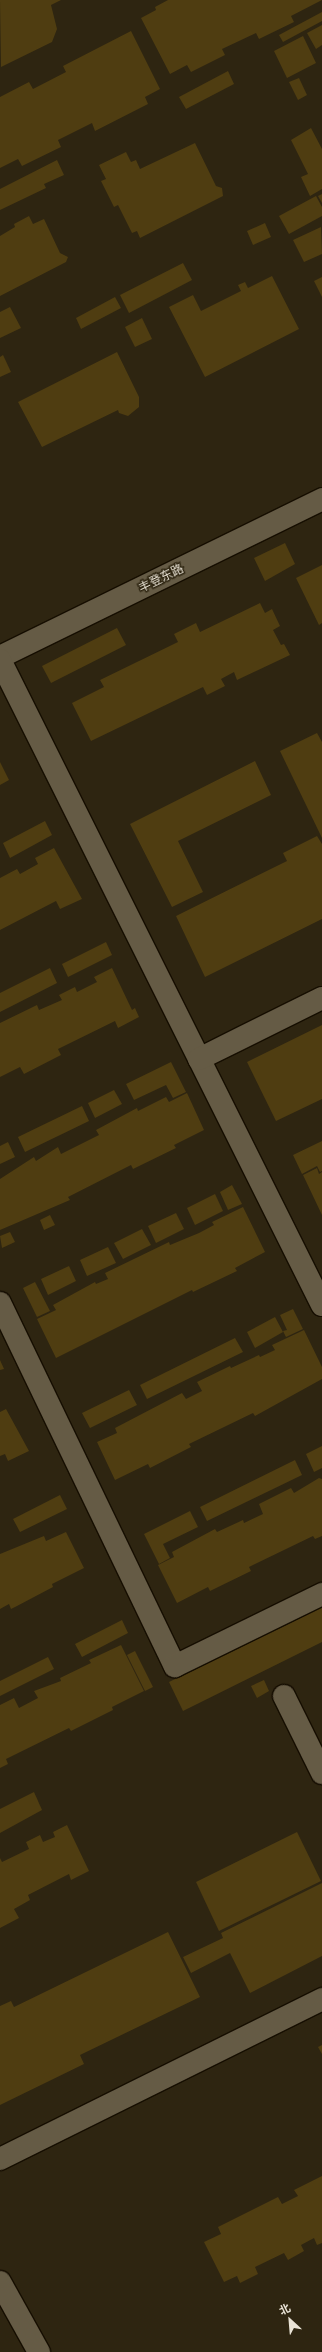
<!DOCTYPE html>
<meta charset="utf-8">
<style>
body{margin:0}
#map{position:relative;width:322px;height:2352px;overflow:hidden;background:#2e2511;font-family:"Noto Serif","Noto Sans SC",serif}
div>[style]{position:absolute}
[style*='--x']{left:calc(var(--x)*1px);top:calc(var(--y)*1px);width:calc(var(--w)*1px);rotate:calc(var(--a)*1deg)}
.building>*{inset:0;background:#4f3d11}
.roads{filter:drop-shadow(1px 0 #160e00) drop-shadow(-1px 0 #160e00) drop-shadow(0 1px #160e00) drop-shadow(0 -1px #160e00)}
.minor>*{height:22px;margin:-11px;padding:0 11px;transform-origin:11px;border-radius:11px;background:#655b45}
span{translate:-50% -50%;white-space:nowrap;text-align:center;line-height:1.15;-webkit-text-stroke:3px #2e2511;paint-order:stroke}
.street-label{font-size:12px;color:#e9e3d6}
.north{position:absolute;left:270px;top:2300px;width:40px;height:40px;-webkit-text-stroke:3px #2e2511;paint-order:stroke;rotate:334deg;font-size:11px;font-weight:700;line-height:16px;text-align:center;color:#e9e3d6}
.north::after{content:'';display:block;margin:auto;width:14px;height:18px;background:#e9e3d6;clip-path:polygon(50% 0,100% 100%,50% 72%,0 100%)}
</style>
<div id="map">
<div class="building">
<div style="clip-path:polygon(0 0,61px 0,51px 5px,57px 29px,52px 42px,1px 67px)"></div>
<div style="clip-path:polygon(168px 0,322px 0,291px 16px,294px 22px,259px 39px,256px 33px,222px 49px,225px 55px,191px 72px,187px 65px,170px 74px,141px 18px,156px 10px,155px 7px)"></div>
<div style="clip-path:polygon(322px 12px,322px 21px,283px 42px,279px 35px)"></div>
<div style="clip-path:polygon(322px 25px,322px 45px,316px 49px,307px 33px)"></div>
<div style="clip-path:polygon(131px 31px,160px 89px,145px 97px,148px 104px,95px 131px,92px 123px,58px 140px,61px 147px,22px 166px,18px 159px,0 168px,0 97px,29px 82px,33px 89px,66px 72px,63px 66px)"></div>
<div style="clip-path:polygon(303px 36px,316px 63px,287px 78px,274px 51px)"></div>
<div style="clip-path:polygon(228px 71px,234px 84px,186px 109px,179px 97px)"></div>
<div style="clip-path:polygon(299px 78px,307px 95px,298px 100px,289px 82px)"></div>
<div style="clip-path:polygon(311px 128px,322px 149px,322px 189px,310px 196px,301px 177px,308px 174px,291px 140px)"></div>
<div style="clip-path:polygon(195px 143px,216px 186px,222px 188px,223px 196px,140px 238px,137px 231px,132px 233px,118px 205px,114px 207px,101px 181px,106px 179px,99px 165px,126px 152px,131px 162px,136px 160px,140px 169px)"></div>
<div style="clip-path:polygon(57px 160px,64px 175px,44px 184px,46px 188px,0 210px,0 189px)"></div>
<div style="clip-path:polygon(322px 194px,322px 203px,318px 196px)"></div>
<div style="clip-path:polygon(316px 196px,322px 207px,322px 216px,289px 234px,279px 216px)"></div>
<div style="clip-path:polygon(29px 216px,33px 224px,44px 219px,60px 253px,68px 257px,66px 262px,0 296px,0 236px,15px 227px,14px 224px)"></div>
<div style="clip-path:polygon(265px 223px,271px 237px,253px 245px,247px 231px)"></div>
<div style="clip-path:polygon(321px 227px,322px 254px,304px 262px,293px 240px)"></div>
<div style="clip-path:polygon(183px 263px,192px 280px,129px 313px,120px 295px)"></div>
<div style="clip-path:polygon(272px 276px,299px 329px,205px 377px,169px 307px,193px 295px,201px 311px,241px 291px,238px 285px,245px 282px,248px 288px)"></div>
<div style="clip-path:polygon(322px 277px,322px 297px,314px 281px)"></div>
<div style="clip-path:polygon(115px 297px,121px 308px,81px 329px,76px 318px)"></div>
<div style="clip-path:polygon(10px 307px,21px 328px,0 338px,0 312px)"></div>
<div style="clip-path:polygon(142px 318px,152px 339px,135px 347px,125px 327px)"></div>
<div style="clip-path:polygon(117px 352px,139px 397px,139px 407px,128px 416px,119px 413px,118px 410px,42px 447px,18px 402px)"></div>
<div style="clip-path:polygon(3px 355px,11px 372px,0 377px,0 357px)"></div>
<div style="clip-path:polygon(285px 543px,295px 564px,265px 581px,254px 558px)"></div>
<div style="clip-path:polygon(322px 565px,322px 623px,319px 625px,296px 578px)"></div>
<div style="clip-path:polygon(260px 603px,265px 613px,272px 609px,280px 626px,273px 630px,281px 645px,284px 644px,290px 655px,237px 680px,234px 672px,221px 679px,225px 686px,207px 695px,203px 687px,91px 741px,72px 703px,104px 687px,100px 680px,178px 642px,174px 634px,196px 623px,200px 632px)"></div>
<div style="clip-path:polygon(117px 628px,126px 645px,51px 683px,42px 666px)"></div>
<div style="clip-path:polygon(317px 733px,322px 742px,322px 838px,280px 751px)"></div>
<div style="clip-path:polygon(255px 761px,271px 795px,178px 841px,203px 892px,172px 907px,130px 824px)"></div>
<div style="clip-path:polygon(0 762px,9px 780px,0 785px)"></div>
<div style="clip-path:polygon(45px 821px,52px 835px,10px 858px,3px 843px)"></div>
<div style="clip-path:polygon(317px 836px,322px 844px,322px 919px,205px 977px,176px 916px,287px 861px,283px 853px)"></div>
<div style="clip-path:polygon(54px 848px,82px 899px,60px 909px,56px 901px,0 930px,0 878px,17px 869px,20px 874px,38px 864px,35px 858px)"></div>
<div style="clip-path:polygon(106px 942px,112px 955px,68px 977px,62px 964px)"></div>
<div style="clip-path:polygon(50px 968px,57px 983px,0 1012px,0 993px)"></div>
<div style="clip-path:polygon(112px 968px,132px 1010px,135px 1008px,139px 1017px,118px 1028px,115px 1021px,58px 1049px,61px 1055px,24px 1074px,20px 1067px,0 1077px,0 1023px,37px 1005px,39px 1010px,62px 1000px,59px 995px,75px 987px,77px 992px,97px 982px,94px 977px)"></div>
<div style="clip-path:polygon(322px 1025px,322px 1099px,276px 1121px,247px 1062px)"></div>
<div style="clip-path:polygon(171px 1062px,186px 1092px,173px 1098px,166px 1085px,134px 1100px,126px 1084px)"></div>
<div style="clip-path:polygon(114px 1090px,122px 1104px,95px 1118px,88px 1103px)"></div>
<div style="clip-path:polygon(187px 1093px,204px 1130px,174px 1145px,176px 1148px,133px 1169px,131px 1165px,68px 1197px,70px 1200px,0 1230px,0 1179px,34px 1157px,36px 1161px,58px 1147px,61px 1154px,99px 1135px,96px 1130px,137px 1108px,138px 1111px,166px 1097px,169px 1102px)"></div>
<div style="clip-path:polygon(82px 1106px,89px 1121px,25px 1152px,18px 1137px)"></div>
<div style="clip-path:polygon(322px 1141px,322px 1171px,320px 1172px,317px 1166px,302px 1174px,293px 1155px)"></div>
<div style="clip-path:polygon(8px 1142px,15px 1157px,0 1164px,0 1146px)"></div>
<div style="clip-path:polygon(317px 1168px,319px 1174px,322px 1172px,322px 1215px,303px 1175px)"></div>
<div style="clip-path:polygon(232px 1185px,242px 1204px,228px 1210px,220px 1192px)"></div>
<div style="clip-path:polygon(215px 1194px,223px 1211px,195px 1225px,187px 1208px)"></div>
<div style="clip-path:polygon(243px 1207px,265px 1252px,235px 1268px,237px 1271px,193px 1292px,192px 1290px,56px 1358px,37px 1319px,56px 1310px,53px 1305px,95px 1282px,96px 1284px,108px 1279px,105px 1273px,169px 1242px,170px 1245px,199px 1233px,214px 1225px,212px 1222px)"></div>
<div style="clip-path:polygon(176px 1213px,184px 1229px,156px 1243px,148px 1226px)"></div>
<div style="clip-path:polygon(50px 1215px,55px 1225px,44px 1230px,40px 1220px)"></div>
<div style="clip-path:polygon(142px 1229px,151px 1245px,123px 1259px,114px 1243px)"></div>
<div style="clip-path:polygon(10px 1232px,15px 1242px,2px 1248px,0 1236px)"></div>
<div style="clip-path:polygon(108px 1247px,116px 1263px,87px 1276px,80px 1260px)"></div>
<div style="clip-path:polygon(69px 1266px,76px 1281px,48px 1295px,41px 1279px)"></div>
<div style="clip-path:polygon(35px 1282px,50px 1311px,37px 1317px,23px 1288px)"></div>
<div style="clip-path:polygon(293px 1309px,303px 1329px,286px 1337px,283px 1331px,287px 1330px,280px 1315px)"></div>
<div style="clip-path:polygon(275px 1317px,283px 1332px,255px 1348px,247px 1332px)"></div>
<div style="clip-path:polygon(304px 1330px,322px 1367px,322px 1379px,255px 1416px,253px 1413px,189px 1444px,191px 1447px,150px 1468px,148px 1464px,115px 1480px,97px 1442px,117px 1433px,115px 1428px,182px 1393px,186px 1399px,202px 1391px,197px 1382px,230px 1366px,231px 1368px,259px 1355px,260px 1357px,275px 1350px,272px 1345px)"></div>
<div style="clip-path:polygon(235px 1338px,243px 1352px,147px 1399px,140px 1385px)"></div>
<div style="clip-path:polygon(0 1360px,4px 1369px,0 1370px)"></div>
<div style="clip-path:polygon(129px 1390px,137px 1405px,90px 1428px,82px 1413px)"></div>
<div style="clip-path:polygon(6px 1409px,29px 1451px,8px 1461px,5px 1454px,0 1456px,0 1412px)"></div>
<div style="clip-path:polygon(322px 1446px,322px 1468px,314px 1472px,306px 1454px)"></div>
<div style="clip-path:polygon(295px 1460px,302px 1475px,207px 1521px,200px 1507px)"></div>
<div style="clip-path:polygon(319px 1478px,322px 1479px,322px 1536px,315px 1539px,313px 1536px,249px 1567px,251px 1571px,210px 1591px,208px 1587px,177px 1603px,158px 1565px,174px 1557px,172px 1552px,215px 1529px,217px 1532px,243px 1520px,244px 1523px,263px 1514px,259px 1504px,291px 1488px,294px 1493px)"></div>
<div style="clip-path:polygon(60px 1495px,67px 1509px,20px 1532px,13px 1519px)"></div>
<div style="clip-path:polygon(190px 1511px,198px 1527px,163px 1544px,170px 1558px,159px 1564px,144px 1534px)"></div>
<div style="clip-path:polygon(66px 1532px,84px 1568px,52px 1584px,53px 1587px,17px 1606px,11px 1609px,9px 1604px,0 1609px,0 1554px,44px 1536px,46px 1541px)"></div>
<div style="clip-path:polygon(322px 1607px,322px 1642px,183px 1711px,169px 1682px)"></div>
<div style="clip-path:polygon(122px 1620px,128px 1633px,82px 1657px,75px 1644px)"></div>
<div style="clip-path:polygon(121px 1645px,144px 1691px,112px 1707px,113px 1710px,71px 1731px,69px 1728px,6px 1759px,8px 1764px,0 1768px,0 1705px,14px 1698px,19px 1708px,38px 1698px,34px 1691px,61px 1681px,60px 1678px,91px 1663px,89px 1660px)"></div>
<div style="clip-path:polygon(135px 1651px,153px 1687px,145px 1691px,127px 1655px)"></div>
<div style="clip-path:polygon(48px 1657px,54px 1669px,0 1696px,0 1681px)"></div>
<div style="clip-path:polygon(264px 1680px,269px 1691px,257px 1698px,251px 1686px)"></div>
<div style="clip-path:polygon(34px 1792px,42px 1810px,0 1833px,0 1809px)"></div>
<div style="clip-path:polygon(67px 1825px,89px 1871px,71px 1880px,69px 1874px,28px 1895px,30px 1900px,14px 1909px,19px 1918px,0 1928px,0 1858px,2px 1862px,29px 1849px,26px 1842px,40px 1835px,43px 1842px,55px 1837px,53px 1832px)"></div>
<div style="clip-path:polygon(297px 1832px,321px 1881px,219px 1931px,196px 1882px)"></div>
<div style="clip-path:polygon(322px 1883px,322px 1956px,250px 1993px,230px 1953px,191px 1973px,183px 1957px,223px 1938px,221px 1933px)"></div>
<div style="clip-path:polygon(168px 1932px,200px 1997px,80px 2055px,84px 2064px,0 2105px,0 2006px,11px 2001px,14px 2007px)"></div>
<div style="clip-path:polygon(322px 2045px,322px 2054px,318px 2047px)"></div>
<div style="clip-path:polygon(322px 2176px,322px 2243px,317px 2245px,314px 2238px,301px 2245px,304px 2251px,288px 2260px,284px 2253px,255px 2267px,258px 2274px,240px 2283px,237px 2276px,224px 2282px,204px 2242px,221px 2234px,218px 2227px,278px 2197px,282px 2204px,298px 2196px,294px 2190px)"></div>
</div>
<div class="roads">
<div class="minor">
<div style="--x:0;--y:657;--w:359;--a:-26.1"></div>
<div style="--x:0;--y:660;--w:721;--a:63.47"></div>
<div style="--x:199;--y:1059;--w:137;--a:-26.4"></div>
<div style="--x:0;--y:1303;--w:403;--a:64.3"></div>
<div style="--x:175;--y:1666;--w:164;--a:-26.1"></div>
<div style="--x:284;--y:1696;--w:86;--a:63.7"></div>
<div style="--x:0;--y:2159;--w:360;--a:-26.4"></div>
<div style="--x:0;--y:2282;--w:80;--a:60.9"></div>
</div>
</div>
<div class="street-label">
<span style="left:161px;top:578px;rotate:-26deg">丰登东路</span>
</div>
<div class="north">北</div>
</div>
